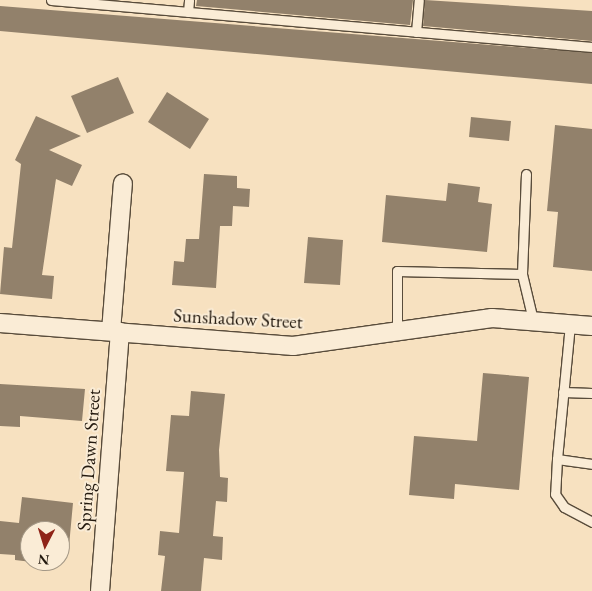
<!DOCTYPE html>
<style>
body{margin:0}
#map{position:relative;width:592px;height:591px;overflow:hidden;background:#f7e1c0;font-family:"EB Garamond",serif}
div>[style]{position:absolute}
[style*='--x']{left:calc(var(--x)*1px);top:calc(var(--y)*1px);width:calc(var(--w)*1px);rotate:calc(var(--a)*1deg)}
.building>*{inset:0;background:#92816b}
.roads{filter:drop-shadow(1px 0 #594c3b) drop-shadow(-1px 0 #594c3b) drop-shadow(0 1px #594c3b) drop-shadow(0 -1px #594c3b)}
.service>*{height:9px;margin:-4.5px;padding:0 4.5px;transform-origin:4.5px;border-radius:4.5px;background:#faecd6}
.minor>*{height:18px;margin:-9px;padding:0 9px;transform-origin:9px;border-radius:9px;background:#faecd6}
span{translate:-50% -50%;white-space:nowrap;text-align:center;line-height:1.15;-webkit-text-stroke:4px #faecd6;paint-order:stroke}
.street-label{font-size:19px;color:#241a0f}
.north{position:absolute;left:20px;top:521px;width:50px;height:50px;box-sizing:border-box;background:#faecd6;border:1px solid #a49886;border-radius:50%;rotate:185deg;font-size:14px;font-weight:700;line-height:20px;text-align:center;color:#241a0f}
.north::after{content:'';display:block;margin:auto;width:18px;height:22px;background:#8f2418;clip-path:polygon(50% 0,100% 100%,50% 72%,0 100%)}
</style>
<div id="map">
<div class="building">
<div style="clip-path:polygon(197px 0,413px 0,410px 25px,196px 6px)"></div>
<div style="clip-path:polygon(425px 0,592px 11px,592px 41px,423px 26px)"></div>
<div style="clip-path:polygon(0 6px,592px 53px,592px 84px,0 31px)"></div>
<div style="clip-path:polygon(118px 77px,134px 113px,87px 133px,71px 96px)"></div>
<div style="clip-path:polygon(167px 92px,209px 119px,190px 149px,148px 122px)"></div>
<div style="clip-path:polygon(36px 116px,81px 136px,49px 150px,82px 165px,72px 186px,56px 179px,42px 275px,54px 276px,52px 299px,0 294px,4px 247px,12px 248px,21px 164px,15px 160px)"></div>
<div style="clip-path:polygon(471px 117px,511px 121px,509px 141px,469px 137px)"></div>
<div style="clip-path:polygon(555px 125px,592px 129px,592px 271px,553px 267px,558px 212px,547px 211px)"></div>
<div style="clip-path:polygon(204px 174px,237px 176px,237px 188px,250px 189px,249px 207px,233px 206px,232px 226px,220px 226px,216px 288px,172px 285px,174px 261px,184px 262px,186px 239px,199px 239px)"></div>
<div style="clip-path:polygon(448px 183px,480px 187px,478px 202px,492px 204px,487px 252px,382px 242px,386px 195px,446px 201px)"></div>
<div style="clip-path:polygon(308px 237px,343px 240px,340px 285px,304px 283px)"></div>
<div style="clip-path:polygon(483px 373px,529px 377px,519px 490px,455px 484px,454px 499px,409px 495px,414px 436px,477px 441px)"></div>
<div style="clip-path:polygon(0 384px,85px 389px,82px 421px,20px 416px,20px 427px,0 426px)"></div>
<div style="clip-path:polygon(191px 391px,225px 394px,219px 450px,220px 477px,228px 478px,227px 502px,216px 501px,213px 536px,223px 537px,222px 560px,204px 558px,201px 591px,161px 591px,165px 556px,158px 555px,160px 531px,179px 533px,184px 472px,166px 471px,171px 415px,189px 416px)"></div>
<div style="clip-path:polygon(22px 497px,73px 503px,69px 546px,60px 545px,60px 531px,30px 531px,30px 561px,40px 563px,15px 560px,15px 555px,0 554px,0 521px,19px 523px)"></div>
</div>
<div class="roads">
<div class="service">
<div style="--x:51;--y:0;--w:543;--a:4.97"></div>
<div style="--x:188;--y:12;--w:12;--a:-85"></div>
<div style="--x:416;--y:32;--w:32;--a:-85"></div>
<div style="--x:526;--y:174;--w:100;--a:92.3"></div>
<div style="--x:522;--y:274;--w:47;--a:76.6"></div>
<div style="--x:570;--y:324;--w:136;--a:95.5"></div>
<div style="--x:557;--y:459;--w:35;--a:8"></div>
<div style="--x:397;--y:330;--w:59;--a:-90"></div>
<div style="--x:397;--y:271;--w:125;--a:1.4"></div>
<div style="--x:563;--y:392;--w:29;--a:2"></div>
<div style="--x:557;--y:459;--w:35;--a:93"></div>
<div style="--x:555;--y:494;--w:16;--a:55"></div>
<div style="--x:564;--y:507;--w:32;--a:28"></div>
</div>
<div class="minor">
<div style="--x:0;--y:323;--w:294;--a:4.5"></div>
<div style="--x:293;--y:346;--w:201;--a:-8"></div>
<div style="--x:492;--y:318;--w:100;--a:4.6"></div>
<div style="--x:111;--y:331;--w:148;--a:-85.4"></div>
<div style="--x:100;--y:591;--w:260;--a:-85.6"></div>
</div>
</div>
<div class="street-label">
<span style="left:238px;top:319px;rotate:3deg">Sunshadow Street</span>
<span style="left:89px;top:460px;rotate:-86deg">Spring Dawn Street</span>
</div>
<div class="north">N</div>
</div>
